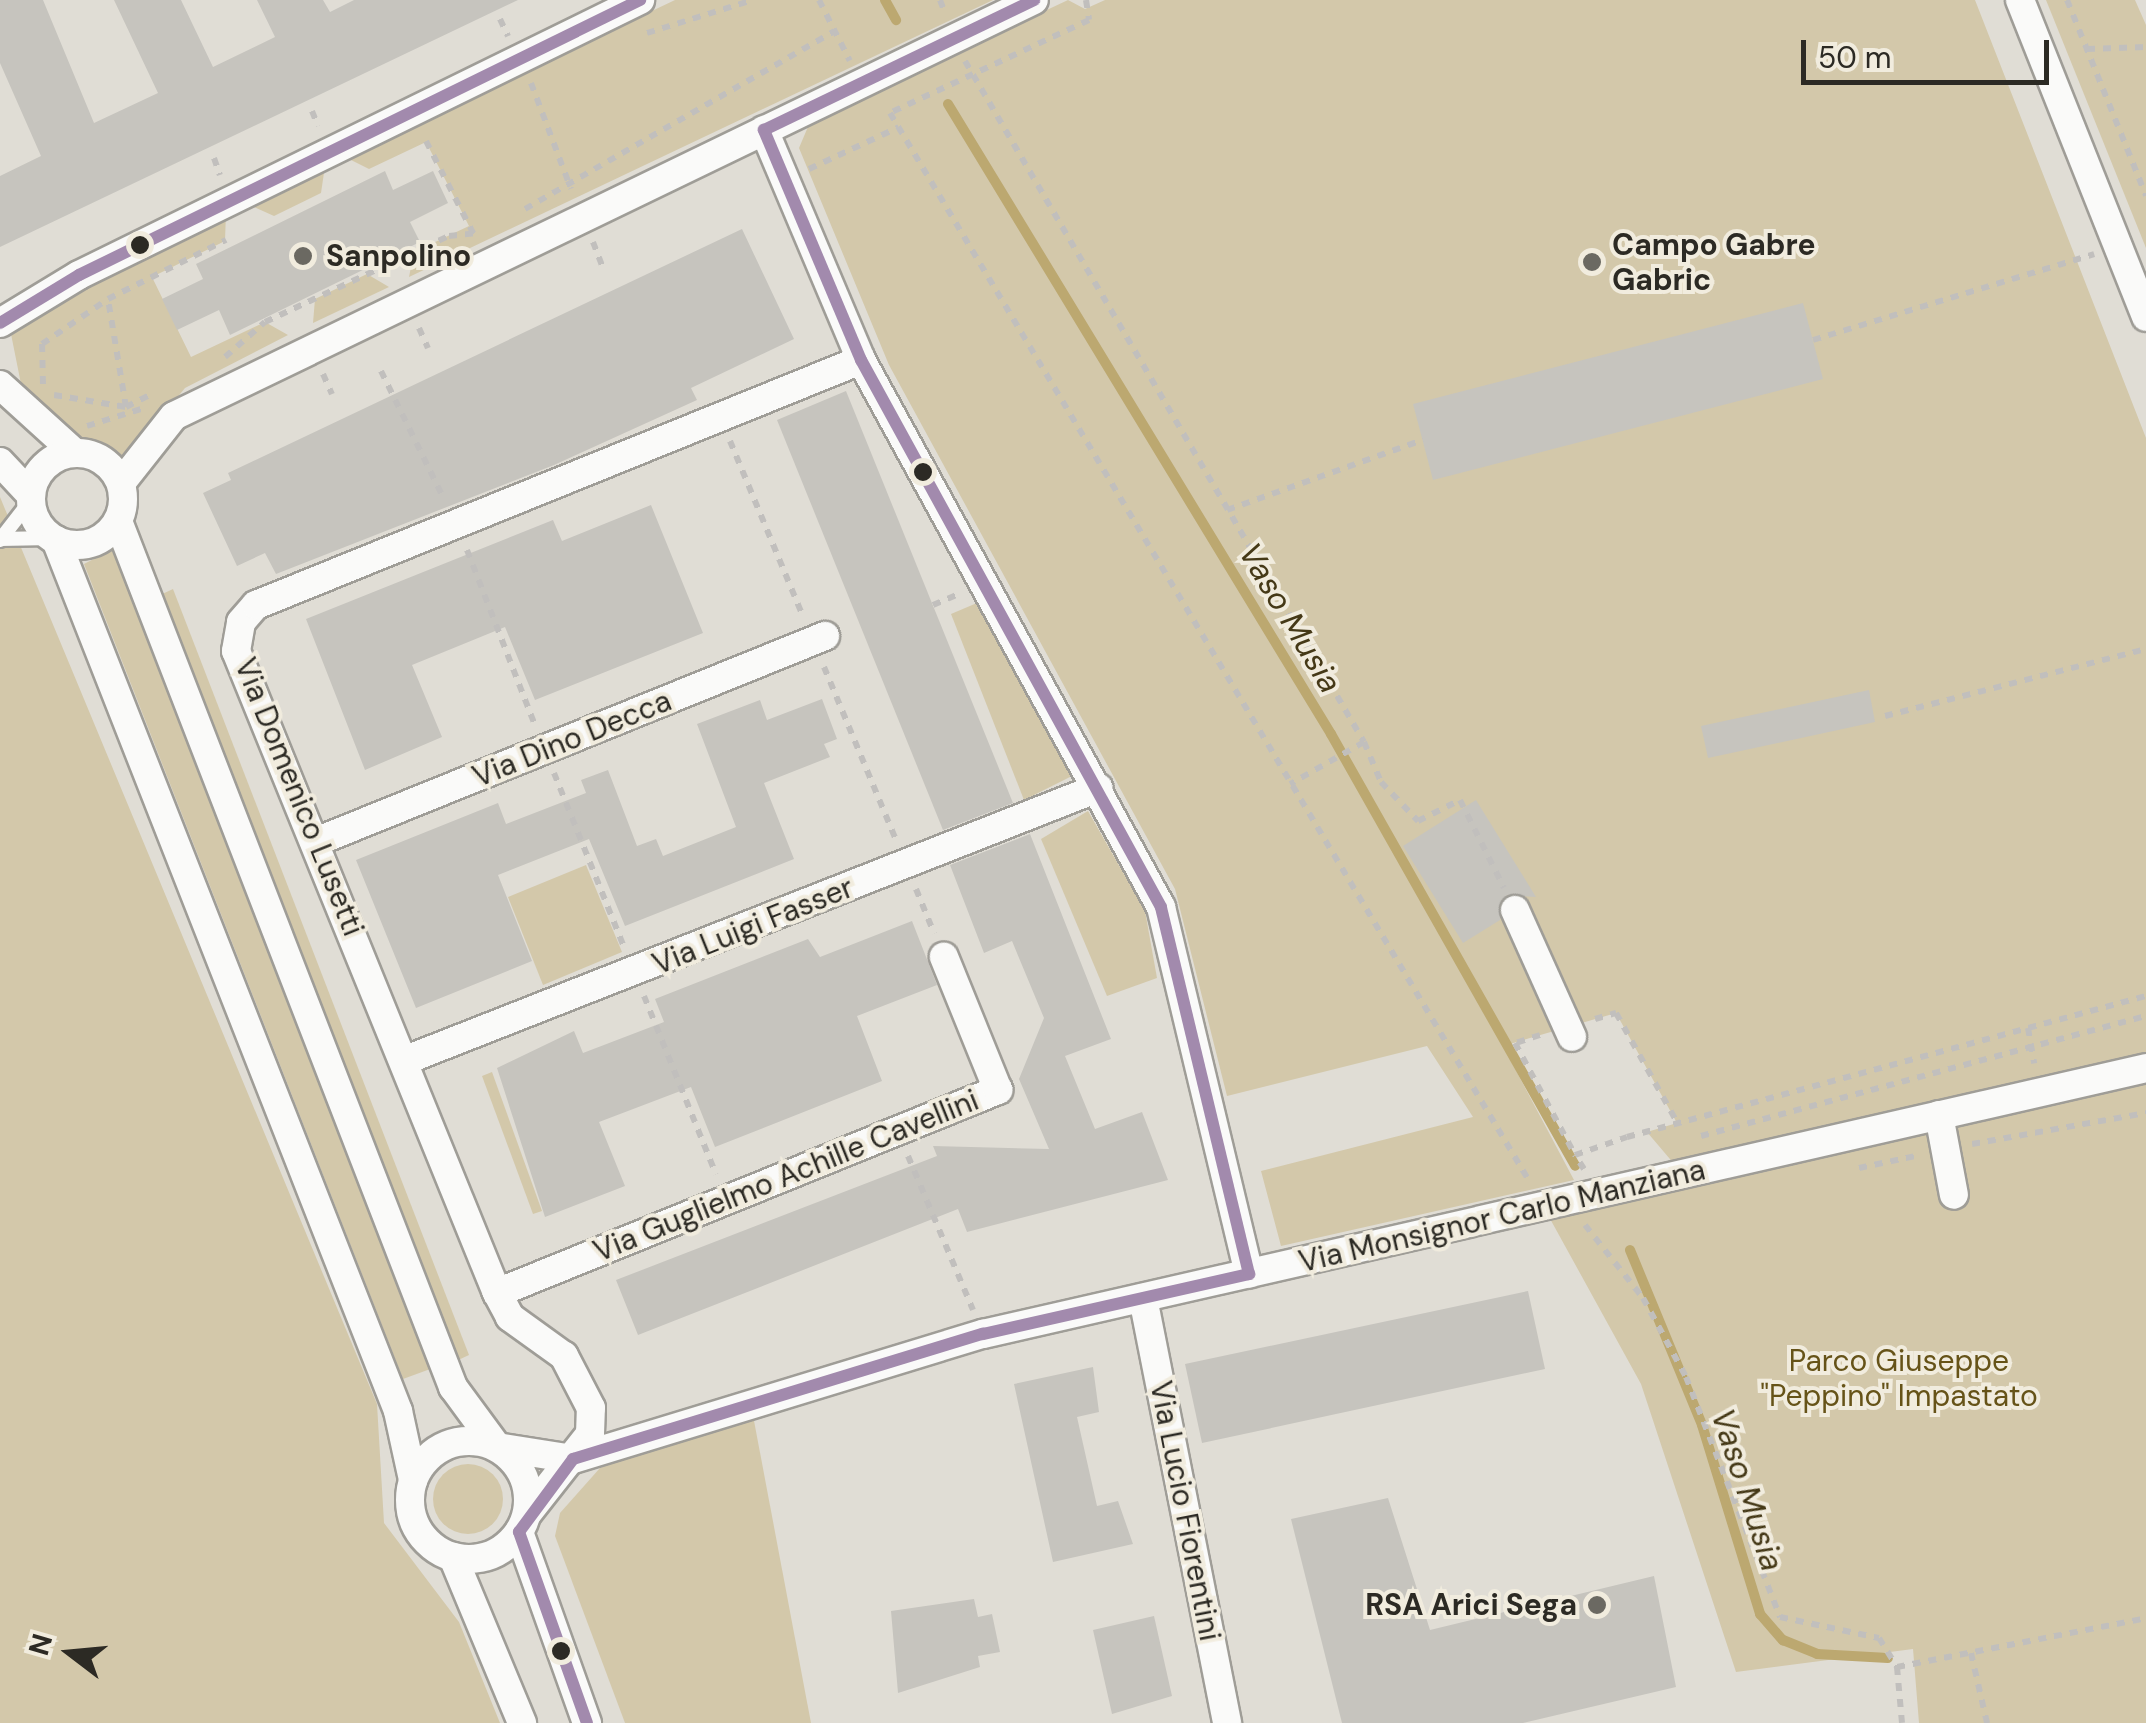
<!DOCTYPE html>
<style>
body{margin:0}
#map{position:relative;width:2146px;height:1723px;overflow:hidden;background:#e0ddd5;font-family:"DM Sans",sans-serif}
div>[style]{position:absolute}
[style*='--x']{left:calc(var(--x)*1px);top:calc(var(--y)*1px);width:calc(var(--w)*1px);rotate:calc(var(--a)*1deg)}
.green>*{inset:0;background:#d3c8aa}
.round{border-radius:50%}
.stream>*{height:10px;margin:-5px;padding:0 5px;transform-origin:5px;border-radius:5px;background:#bca870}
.building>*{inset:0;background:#c6c4be}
.path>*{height:6px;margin-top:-3px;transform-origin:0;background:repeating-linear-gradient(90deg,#c1bfbd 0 8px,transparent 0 16px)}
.roads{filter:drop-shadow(2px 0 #9f9d97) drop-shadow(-2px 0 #9f9d97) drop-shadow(0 2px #9f9d97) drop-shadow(0 -2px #9f9d97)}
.service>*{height:14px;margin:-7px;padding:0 7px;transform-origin:7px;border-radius:7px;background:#fafaf9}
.minor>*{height:28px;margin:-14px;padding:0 14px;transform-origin:14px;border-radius:14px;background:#fafaf9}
.minor>.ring{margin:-14px;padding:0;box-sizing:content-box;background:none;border:28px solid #fafaf9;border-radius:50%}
.bus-1>*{height:12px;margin:-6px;padding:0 6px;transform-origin:6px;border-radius:6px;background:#a28aad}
.dots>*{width:28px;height:28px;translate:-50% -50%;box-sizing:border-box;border:5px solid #f1ecde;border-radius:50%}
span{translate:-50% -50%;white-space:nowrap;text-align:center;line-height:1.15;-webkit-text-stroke:8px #f1ecde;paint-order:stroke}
.poi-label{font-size:30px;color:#2c2a24;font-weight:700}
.left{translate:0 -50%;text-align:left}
.right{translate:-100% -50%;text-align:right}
.street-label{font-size:30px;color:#2c2a24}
.park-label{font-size:30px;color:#665318}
.water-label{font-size:32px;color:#453917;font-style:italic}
.north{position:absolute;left:20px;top:1603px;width:100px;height:100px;-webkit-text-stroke:8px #f1ecde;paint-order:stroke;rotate:286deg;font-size:28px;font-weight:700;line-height:40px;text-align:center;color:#2c2a24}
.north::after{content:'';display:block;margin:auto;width:35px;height:45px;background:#2c2a24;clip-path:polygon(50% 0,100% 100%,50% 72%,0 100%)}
.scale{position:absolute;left:1801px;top:40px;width:248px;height:45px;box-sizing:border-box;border:5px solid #2c2a24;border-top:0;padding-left:12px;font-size:30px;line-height:35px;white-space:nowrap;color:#2c2a24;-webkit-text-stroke:8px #f1ecde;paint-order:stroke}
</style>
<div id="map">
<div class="green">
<div style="clip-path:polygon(675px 0,993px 0,409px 277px,414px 252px,469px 226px,426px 142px,369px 169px,345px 157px)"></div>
<div style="clip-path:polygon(1068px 0,1085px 9px,1105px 0,1975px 0,2146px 438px,2146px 1056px,1675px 1165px,1647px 1132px,1677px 1123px,1616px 1013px,1503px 1046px,1574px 1180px,1281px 1246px,1261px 1171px,1473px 1117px,1427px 1046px,1227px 1096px,1175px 889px,889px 365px,799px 148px,810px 122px)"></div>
<div style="clip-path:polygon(2046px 0,2135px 0,2146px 25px,2146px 248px)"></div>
<div style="clip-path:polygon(325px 166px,321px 193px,274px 216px,247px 204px)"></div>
<div style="clip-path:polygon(226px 213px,225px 241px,152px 277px,191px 357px,265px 322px,288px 335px,185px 388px,127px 458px,55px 426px,21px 384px,11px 334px,76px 287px)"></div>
<div style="clip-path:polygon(367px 274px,389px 287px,313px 323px,315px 299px)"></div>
<div style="clip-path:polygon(0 497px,377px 1404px,384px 1523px,459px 1622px,500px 1723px,0 1723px)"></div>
<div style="clip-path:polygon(117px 547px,433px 1368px,403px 1379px,84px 564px)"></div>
<div style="clip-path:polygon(173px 589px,469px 1355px,454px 1362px,158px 596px)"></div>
<div style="clip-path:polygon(984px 600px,1074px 775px,1024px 800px,951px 614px)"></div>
<div style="clip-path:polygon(1088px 811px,1145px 911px,1157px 978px,1107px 996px,1041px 839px)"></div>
<div style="clip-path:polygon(586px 865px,622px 952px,543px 985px,508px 897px)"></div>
<div style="clip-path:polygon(2146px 1068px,2146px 1723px,1919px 1723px,1913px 1649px,1736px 1672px,1641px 1384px,1543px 1206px)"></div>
<div style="clip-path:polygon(492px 1072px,542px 1211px,533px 1214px,482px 1076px)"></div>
<div style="clip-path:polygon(752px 1410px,811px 1723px,625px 1723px,555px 1536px,560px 1513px,600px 1468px)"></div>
<div class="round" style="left:433px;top:1464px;width:70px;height:70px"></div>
</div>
<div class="stream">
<div style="--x:885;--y:0;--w:23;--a:61"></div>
<div style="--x:948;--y:104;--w:737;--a:58.7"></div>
<div style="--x:1331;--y:734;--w:496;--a:60.5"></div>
<div style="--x:1630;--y:1250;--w:189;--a:67.6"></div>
<div style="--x:1702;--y:1425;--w:198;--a:72.9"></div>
<div style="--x:1760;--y:1614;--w:35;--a:49"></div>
<div style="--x:1783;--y:1640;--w:37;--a:22"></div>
<div style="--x:1817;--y:1654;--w:71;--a:3.2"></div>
</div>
<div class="building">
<div style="clip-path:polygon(0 0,43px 0,94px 123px,158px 93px,114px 0,181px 0,213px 67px,275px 37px,257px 0,323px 0,330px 12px,354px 0,518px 0,0 247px,0 176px,41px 156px,0 63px)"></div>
<div style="clip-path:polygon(385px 171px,393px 190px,433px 171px,448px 203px,410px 222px,420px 242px,230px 335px,219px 310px,177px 330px,162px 299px,203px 279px,196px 264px)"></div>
<div style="clip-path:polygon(742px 229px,794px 339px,691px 388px,697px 400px,554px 465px,276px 574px,265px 553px,237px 566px,203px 493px,231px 480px,228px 473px)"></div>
<div style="clip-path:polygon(1803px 303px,1823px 379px,1433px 480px,1413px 404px)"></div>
<div style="clip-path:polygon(846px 391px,1013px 803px,943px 830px,777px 420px)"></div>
<div style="clip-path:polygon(651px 505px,703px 633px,535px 700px,505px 627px,412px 665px,442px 737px,365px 770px,306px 619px,553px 520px,562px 541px)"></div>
<div style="clip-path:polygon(1869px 690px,1875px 722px,1708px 758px,1701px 726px)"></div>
<div style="clip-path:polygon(822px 699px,837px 739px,824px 744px,830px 757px,764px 783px,794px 859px,625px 926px,589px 839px,498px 875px,532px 961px,416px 1008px,356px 860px,498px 803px,506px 824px,586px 793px,581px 780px,608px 770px,637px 846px,656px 839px,663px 856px,736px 827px,697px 724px,760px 700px,767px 720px)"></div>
<div style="clip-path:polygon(1476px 800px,1536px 897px,1507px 895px,1500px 920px,1463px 943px,1403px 846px)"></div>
<div style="clip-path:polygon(1030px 834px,1111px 1039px,1065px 1056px,1095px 1129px,1142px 1112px,1168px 1180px,967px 1232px,958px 1209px,638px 1335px,616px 1280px,937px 1156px,933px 1146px,1049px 1149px,1019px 1079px,1044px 1018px,1012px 941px,984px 953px,950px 865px)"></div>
<div style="clip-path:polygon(912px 921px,937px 985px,857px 1016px,882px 1081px,715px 1147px,691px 1087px,599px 1122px,625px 1186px,545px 1217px,497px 1068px,574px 1031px,583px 1053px,664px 1022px,655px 999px,808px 939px,820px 957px)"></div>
<div style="clip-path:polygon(1528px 1291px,1545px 1369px,1202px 1443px,1185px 1364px)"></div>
<div style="clip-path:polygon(1093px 1367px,1099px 1412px,1077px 1417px,1097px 1506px,1118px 1501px,1133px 1544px,1053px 1562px,1014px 1384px)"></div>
<div style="clip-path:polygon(1388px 1498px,1430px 1630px,1654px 1576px,1676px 1687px,1523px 1723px,1342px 1723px,1291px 1519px)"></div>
<div style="clip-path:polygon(974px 1599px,978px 1617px,992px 1614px,1000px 1652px,978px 1656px,980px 1667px,898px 1693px,891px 1611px)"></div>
<div style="clip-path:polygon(1154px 1616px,1172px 1696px,1112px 1714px,1093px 1630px)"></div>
</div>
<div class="path">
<div style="--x:819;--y:0;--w:68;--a:63.1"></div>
<div style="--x:940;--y:0;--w:14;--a:69"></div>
<div style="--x:1086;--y:0;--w:20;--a:81"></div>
<div style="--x:1089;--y:20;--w:220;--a:155"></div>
<div style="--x:890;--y:113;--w:1242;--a:59.1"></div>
<div style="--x:2067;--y:0;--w:211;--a:68"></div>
<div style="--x:500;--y:19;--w:19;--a:65"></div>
<div style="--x:647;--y:33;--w:111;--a:-17.3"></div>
<div style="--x:2087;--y:49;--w:59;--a:-1.9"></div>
<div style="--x:965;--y:61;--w:789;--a:59.63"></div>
<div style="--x:1364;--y:742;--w:85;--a:150.4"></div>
<div style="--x:531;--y:83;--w:113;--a:69.3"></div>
<div style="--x:312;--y:111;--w:16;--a:68"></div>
<div style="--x:426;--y:141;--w:106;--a:62.9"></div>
<div style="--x:214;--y:158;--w:18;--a:71"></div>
<div style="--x:809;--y:169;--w:99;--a:-25"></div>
<div style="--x:525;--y:209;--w:357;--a:-29.9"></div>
<div style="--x:593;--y:242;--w:30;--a:69"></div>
<div style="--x:419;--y:328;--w:22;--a:66"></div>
<div style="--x:1813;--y:340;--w:294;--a:-17"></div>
<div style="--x:225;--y:357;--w:53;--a:-41.2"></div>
<div style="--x:265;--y:322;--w:203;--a:-25.1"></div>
<div style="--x:449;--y:236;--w:30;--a:-6"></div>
<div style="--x:381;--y:371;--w:140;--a:63.8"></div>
<div style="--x:323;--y:374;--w:22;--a:66"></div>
<div style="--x:43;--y:384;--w:40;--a:-91.4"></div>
<div style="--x:42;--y:344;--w:80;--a:-34.3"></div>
<div style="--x:108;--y:299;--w:132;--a:-26.6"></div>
<div style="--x:54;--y:395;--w:73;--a:9.5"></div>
<div style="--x:126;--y:407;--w:109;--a:-99.5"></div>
<div style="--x:126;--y:407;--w:29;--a:-27"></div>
<div style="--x:87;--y:426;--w:57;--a:-17.5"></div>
<div style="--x:730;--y:441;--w:187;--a:67.4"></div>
<div style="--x:1227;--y:510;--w:208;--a:-19.7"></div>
<div style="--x:467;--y:550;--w:188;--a:68.8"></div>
<div style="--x:933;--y:605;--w:28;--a:-23"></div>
<div style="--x:824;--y:667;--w:187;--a:67.4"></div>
<div style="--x:1885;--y:716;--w:269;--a:-14.4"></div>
<div style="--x:1364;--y:742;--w:43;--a:67"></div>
<div style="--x:1381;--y:782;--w:54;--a:46.5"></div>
<div style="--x:1418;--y:821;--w:47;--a:-26.6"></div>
<div style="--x:1460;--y:800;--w:98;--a:63.4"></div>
<div style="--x:554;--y:773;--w:188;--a:68.1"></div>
<div style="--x:916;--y:889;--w:48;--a:67.8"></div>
<div style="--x:644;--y:996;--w:192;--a:68"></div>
<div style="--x:1595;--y:1019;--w:22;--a:-16"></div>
<div style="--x:1616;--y:1013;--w:127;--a:60.8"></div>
<div style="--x:2028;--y:1028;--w:36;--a:80"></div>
<div style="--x:1540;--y:1035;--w:26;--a:162"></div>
<div style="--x:1515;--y:1043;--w:127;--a:61.8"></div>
<div style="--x:1701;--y:1136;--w:461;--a:-15.1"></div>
<div style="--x:1972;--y:1144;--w:177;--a:-10.1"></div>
<div style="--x:908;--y:1156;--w:167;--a:67.1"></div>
<div style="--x:1859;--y:1168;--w:62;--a:-12"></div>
<div style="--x:1584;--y:1169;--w:17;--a:-123"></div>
<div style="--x:1575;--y:1155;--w:55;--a:-19.1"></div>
<div style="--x:1627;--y:1137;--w:538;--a:-15.2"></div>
<div style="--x:1585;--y:1225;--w:93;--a:51.5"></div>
<div style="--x:1643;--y:1298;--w:90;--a:61.4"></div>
<div style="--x:1686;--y:1377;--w:258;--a:68.6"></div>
<div style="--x:1780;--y:1617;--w:101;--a:12"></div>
<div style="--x:1879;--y:1638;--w:34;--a:58"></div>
<div style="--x:1897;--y:1667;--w:254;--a:-11.1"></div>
<div style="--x:1971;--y:1653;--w:72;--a:77.1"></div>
<div style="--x:1897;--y:1667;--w:56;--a:84.9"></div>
</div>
<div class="roads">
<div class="service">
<div style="--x:0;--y:539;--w:51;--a:-1.1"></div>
<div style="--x:0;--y:540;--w:51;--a:-52.2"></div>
</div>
<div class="minor">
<div style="--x:2020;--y:0;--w:341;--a:68.3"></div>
<div style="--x:764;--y:130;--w:250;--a:67.1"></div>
<div style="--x:861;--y:360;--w:624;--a:61.26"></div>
<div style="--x:1161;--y:907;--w:377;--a:76.5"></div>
<div style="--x:0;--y:323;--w:92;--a:-31.3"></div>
<div style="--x:79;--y:275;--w:625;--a:-26.11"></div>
<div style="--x:0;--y:385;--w:101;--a:42.2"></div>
<div class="ring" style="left:31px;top:453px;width:64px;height:64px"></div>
<div style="--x:0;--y:462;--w:45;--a:46.8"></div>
<div style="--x:121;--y:483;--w:85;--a:-51.7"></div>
<div style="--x:174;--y:416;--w:955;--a:-25.81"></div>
<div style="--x:118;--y:521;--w:929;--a:68.85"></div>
<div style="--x:453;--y:1387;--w:74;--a:53.7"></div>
<div style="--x:497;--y:1447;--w:77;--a:9"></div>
<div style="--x:573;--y:1459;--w:429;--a:-17"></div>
<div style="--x:983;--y:1334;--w:1193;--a:-12.88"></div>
<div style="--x:56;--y:540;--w:936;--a:68.56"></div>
<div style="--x:398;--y:1411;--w:71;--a:77.7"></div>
<div style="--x:318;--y:841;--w:547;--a:-22.02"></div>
<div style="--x:1515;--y:910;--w:139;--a:65.8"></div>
<div style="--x:406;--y:1060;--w:744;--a:-21.46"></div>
<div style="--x:1939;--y:1115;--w:81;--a:79.4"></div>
<div style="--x:497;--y:1293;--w:541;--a:-22.06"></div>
<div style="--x:998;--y:1090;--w:144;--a:-112.1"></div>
<div style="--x:1143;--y:1298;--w:433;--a:78.8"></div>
<div class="ring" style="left:410px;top:1441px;width:90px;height:90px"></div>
<div style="--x:527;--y:1514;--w:102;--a:-51.8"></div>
<div style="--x:590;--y:1434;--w:26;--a:-88"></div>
<div style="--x:591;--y:1408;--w:59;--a:-117.4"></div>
<div style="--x:564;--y:1356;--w:67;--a:-144.2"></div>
<div style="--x:510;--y:1317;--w:27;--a:-118"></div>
<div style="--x:497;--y:1293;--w:693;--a:-112.12"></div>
<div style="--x:236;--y:651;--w:29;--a:-80"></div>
<div style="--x:241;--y:622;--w:23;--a:-49"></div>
<div style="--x:256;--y:605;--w:653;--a:-22.05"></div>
<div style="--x:519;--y:1532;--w:203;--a:70.4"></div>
<div style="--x:453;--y:1557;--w:180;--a:67.4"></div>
</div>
</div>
<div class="bus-1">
<div style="--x:0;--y:323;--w:92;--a:-31.3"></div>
<div style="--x:79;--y:275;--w:625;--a:-26.11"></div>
<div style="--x:587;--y:1723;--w:203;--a:-109.6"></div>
<div style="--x:519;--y:1532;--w:91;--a:-53.5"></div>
<div style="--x:573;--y:1459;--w:429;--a:-17"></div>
<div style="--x:983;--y:1334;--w:273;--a:-12.7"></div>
<div style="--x:1249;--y:1274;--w:377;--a:-103.5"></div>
<div style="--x:1161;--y:907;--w:624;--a:-118.74"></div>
<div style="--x:861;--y:360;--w:250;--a:-112.9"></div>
<div style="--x:764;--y:130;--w:300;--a:-25.7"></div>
</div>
<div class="dots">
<div style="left:140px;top:245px;background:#2c2a24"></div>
<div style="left:303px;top:256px;background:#6b6962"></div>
<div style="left:1592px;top:262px;background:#6b6962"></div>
<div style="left:923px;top:472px;background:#2c2a24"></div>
<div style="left:1597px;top:1605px;background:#6b6962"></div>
<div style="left:561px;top:1651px;background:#2c2a24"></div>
</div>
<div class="poi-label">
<span class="left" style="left:1612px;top:262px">Campo Gabre<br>Gabric</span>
<span class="left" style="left:326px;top:256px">Sanpolino</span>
<span class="right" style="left:1577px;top:1605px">RSA Arici Sega</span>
</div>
<div class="street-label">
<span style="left:572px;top:739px;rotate:-22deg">Via Dino Decca</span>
<span style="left:299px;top:797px;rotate:68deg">Via Domenico Lusetti</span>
<span style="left:753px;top:926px;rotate:-22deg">Via Luigi Fasser</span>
<span style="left:786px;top:1176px;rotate:-22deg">Via Guglielmo Achille Cavellini</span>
<span style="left:1502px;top:1216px;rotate:-13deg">Via Monsignor Carlo Manziana</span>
<span style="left:1185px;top:1511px;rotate:79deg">Via Lucio Fiorentini</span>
</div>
<div class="park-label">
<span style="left:1899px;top:1378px">Parco Giuseppe<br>"Peppino" Impastato</span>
</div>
<div class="water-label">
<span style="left:1290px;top:618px;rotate:59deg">Vaso Musia</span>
<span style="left:1747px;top:1490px;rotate:72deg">Vaso Musia</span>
</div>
<div class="north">N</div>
<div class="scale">50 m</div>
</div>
